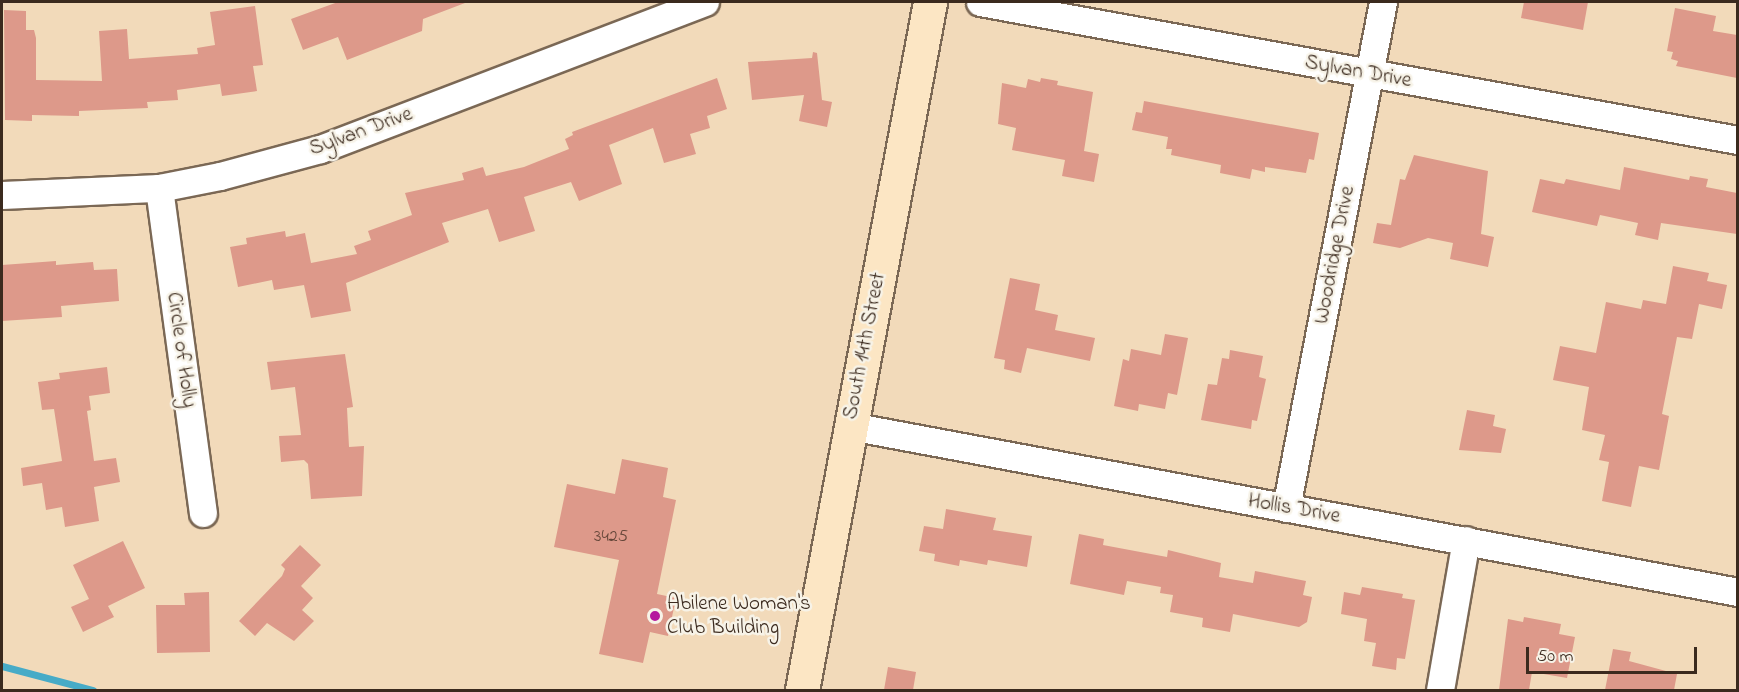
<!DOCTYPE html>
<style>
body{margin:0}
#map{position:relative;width:1739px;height:692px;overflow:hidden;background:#f2daba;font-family:"Indie Flower",sans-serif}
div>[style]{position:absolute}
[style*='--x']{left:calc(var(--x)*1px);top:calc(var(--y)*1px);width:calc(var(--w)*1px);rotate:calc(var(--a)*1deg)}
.stream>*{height:7px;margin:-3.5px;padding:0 3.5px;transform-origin:3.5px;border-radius:3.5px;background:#47abc7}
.building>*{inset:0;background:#dd998a}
.roads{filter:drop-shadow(2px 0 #7b6855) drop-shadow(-2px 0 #7b6855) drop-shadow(0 2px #7b6855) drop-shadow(0 -2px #7b6855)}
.street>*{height:27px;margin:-13.5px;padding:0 13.5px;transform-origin:13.5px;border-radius:13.5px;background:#fff}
.secondary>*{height:33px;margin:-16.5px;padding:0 16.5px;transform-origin:16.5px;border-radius:16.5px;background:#fce6c4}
.dots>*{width:16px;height:16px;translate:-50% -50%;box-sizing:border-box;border:3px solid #f7f3e8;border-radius:50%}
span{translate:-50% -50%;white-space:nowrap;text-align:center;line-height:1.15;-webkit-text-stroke:5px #f7f3e8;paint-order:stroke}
.number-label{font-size:18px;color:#644639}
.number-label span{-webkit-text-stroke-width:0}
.street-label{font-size:21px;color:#3b2a1e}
.poi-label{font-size:21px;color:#3b2a1e}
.left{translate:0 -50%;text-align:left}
.frame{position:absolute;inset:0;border:3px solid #3b2a1e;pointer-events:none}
.scale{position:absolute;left:1526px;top:647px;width:171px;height:27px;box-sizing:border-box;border:3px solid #3b2a1e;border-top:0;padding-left:8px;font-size:18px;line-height:21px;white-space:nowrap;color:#3b2a1e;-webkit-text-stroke:4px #f7f3e8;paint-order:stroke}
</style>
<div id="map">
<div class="stream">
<div style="--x:2;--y:666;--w:94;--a:14.8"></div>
</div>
<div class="building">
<div style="clip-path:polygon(338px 2px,465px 2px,465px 3px,423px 19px,422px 31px,347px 60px,338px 37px,303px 50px,291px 19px)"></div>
<div style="clip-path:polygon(1524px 2px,1588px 2px,1583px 30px,1521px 18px)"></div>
<div style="clip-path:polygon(255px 6px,263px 65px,253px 66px,257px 91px,222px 96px,220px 84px,177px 90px,178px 100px,147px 102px,148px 108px,79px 111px,79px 116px,32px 115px,32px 121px,5px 120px,4px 10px,26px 11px,26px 30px,34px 30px,36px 38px,36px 80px,102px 81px,99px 31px,127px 29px,129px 59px,198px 54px,197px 48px,215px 45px,210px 12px)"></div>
<div style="clip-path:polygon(1675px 8px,1716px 16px,1713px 31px,1737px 35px,1737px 78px,1676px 66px,1678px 61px,1671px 59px,1673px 52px,1667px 51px)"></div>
<div style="clip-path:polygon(813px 52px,817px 53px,822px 100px,832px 102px,827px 127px,799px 121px,804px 95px,752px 100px,748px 62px,812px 58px)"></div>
<div style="clip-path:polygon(717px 78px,727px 109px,707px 116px,710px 128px,690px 134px,696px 154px,664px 163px,653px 128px,609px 145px,622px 184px,579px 201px,571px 182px,524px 197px,535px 231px,499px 242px,488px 209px,442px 223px,449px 242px,346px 283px,351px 311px,311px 318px,304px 285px,274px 290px,272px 280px,238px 287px,230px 247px,247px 244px,246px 238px,285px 231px,286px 237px,305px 233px,311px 263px,357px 254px,354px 246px,371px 240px,368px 231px,412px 215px,405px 193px,464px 180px,462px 173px,483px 167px,486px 176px,524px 167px,569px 149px,565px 139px,573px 135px,572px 132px)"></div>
<div style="clip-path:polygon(1041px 78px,1058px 81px,1057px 85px,1093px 92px,1084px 151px,1099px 154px,1094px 182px,1062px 176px,1065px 160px,1012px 150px,1016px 128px,998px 124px,1002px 83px,1026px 88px,1028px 79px,1040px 82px)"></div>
<div style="clip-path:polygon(1144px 101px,1319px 133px,1314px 160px,1309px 159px,1306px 173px,1265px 167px,1265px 172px,1252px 169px,1250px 179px,1220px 173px,1221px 165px,1171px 155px,1172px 149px,1166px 149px,1168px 137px,1132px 130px,1136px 112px,1142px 113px)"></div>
<div style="clip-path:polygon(1414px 155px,1488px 171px,1481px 234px,1494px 237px,1488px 267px,1450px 259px,1453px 243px,1428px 238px,1400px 248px,1373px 243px,1377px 223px,1391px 225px,1400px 179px,1405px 180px)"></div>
<div style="clip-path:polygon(1624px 167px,1689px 180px,1690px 176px,1708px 179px,1706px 187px,1737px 193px,1737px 234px,1661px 223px,1658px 240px,1635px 235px,1638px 223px,1600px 215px,1597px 226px,1532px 212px,1540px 179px,1564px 184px,1566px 179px,1620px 190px)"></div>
<div style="clip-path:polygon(56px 261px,56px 265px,93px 262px,94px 270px,117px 269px,119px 301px,61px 306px,62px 317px,2px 321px,2px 265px)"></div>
<div style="clip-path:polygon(1673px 266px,1709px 273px,1707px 281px,1727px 285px,1722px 309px,1699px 304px,1692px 339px,1677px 337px,1662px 414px,1669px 416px,1659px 470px,1639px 466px,1631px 507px,1602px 501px,1609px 462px,1599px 460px,1605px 435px,1582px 430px,1589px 387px,1553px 380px,1560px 346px,1596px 353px,1606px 302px,1641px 309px,1643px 300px,1666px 304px)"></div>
<div style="clip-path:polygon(1010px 278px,1040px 284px,1035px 310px,1058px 315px,1055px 330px,1095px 338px,1090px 361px,1027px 348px,1021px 373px,1004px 369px,1005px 360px,994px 358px)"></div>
<div style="clip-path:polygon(1165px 334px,1188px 338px,1177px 395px,1168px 393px,1165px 409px,1139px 404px,1138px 411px,1114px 406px,1123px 359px,1129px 361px,1131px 349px,1161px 355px)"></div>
<div style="clip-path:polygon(1230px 350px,1263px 356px,1259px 377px,1266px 379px,1257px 421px,1252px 420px,1251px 429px,1201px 420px,1208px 384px,1217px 385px,1222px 358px,1229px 359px)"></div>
<div style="clip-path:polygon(345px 354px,353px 407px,347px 408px,349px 447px,364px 446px,362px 496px,311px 499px,308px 464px,304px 460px,281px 462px,279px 436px,301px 435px,295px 387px,271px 390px,267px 362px)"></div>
<div style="clip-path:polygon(107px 367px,110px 393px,89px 396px,91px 410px,87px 411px,94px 461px,116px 458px,120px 482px,94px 487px,99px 521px,65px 527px,62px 507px,46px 510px,42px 483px,23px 486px,21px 468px,62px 461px,54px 409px,42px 410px,38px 382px,60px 379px,59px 373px)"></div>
<div style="clip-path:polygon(1467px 410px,1495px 415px,1493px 426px,1506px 429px,1501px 453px,1459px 450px)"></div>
<div style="clip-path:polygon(622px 459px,668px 468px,663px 497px,676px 500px,657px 594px,676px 598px,668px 636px,650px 632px,643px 663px,599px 654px,619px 560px,554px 547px,567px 484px,615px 494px)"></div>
<div style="clip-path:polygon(946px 509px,996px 518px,993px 530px,1032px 536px,1027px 567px,988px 560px,987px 565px,960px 560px,959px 566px,934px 561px,935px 554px,919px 551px,924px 526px,943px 529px)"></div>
<div style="clip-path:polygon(1079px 534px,1104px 539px,1103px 545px,1167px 557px,1168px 550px,1221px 563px,1219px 577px,1253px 583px,1255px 571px,1306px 581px,1303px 595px,1312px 597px,1307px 622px,1299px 627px,1233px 614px,1230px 632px,1202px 627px,1203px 618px,1170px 612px,1173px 595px,1160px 593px,1161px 587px,1127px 581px,1124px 595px,1070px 584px)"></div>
<div style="clip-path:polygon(123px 541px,145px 588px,108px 606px,114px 617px,83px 632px,71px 607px,89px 599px,73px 565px)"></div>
<div style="clip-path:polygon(300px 545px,321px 565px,301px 586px,313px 598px,302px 610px,314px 621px,294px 641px,267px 623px,255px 636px,239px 621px,282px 576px,285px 569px,281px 565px)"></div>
<div style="clip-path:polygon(1362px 587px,1403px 594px,1402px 598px,1415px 600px,1405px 659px,1397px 658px,1396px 670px,1372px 666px,1376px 643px,1364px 641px,1367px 619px,1341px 614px,1344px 592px,1360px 595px)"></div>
<div style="clip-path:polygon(209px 592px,210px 652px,157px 653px,156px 605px,185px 605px,184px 593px)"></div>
<div style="clip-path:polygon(1524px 617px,1561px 624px,1559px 634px,1575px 637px,1567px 678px,1532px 672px,1529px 690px,1499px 690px,1508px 619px,1523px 622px)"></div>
<div style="clip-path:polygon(1613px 649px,1631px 652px,1629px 661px,1677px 674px,1674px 690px,1605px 690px)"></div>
<div style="clip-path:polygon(888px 667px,916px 672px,913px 690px,884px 690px)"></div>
</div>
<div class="roads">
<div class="street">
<div style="--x:980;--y:2;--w:770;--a:10.32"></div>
<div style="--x:159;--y:188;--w:328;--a:82.3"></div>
<div style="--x:2;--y:195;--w:157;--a:-2.6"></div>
<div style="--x:159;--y:188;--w:62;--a:-11.1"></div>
<div style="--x:220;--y:176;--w:104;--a:-15.1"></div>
<div style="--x:320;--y:149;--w:412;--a:-20.9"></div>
<div style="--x:850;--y:426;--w:903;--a:10.59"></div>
<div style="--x:1286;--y:508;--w:515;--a:-79.15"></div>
<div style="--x:1440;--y:690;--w:152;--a:-80.2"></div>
</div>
<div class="secondary">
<div style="--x:802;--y:690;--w:700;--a:-79.46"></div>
</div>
</div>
<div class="dots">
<div style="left:655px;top:616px;background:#b5179e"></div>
</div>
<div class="number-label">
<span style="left:611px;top:537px">3425</span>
</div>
<div class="street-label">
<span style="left:1358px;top:72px;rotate:10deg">Sylvan Drive</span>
<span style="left:361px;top:132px;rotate:-20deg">Sylvan Drive</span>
<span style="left:1335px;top:255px;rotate:-79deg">Woodridge Drive</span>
<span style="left:865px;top:346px;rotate:-79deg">South 14th Street</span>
<span style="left:181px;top:350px;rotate:82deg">Circle of Holly</span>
<span style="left:1294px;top:509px;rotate:10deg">Hollis Drive</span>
</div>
<div class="poi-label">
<span class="left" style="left:667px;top:616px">Abilene Woman's<br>Club Building</span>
</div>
<div class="frame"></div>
<div class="scale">50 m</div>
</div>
